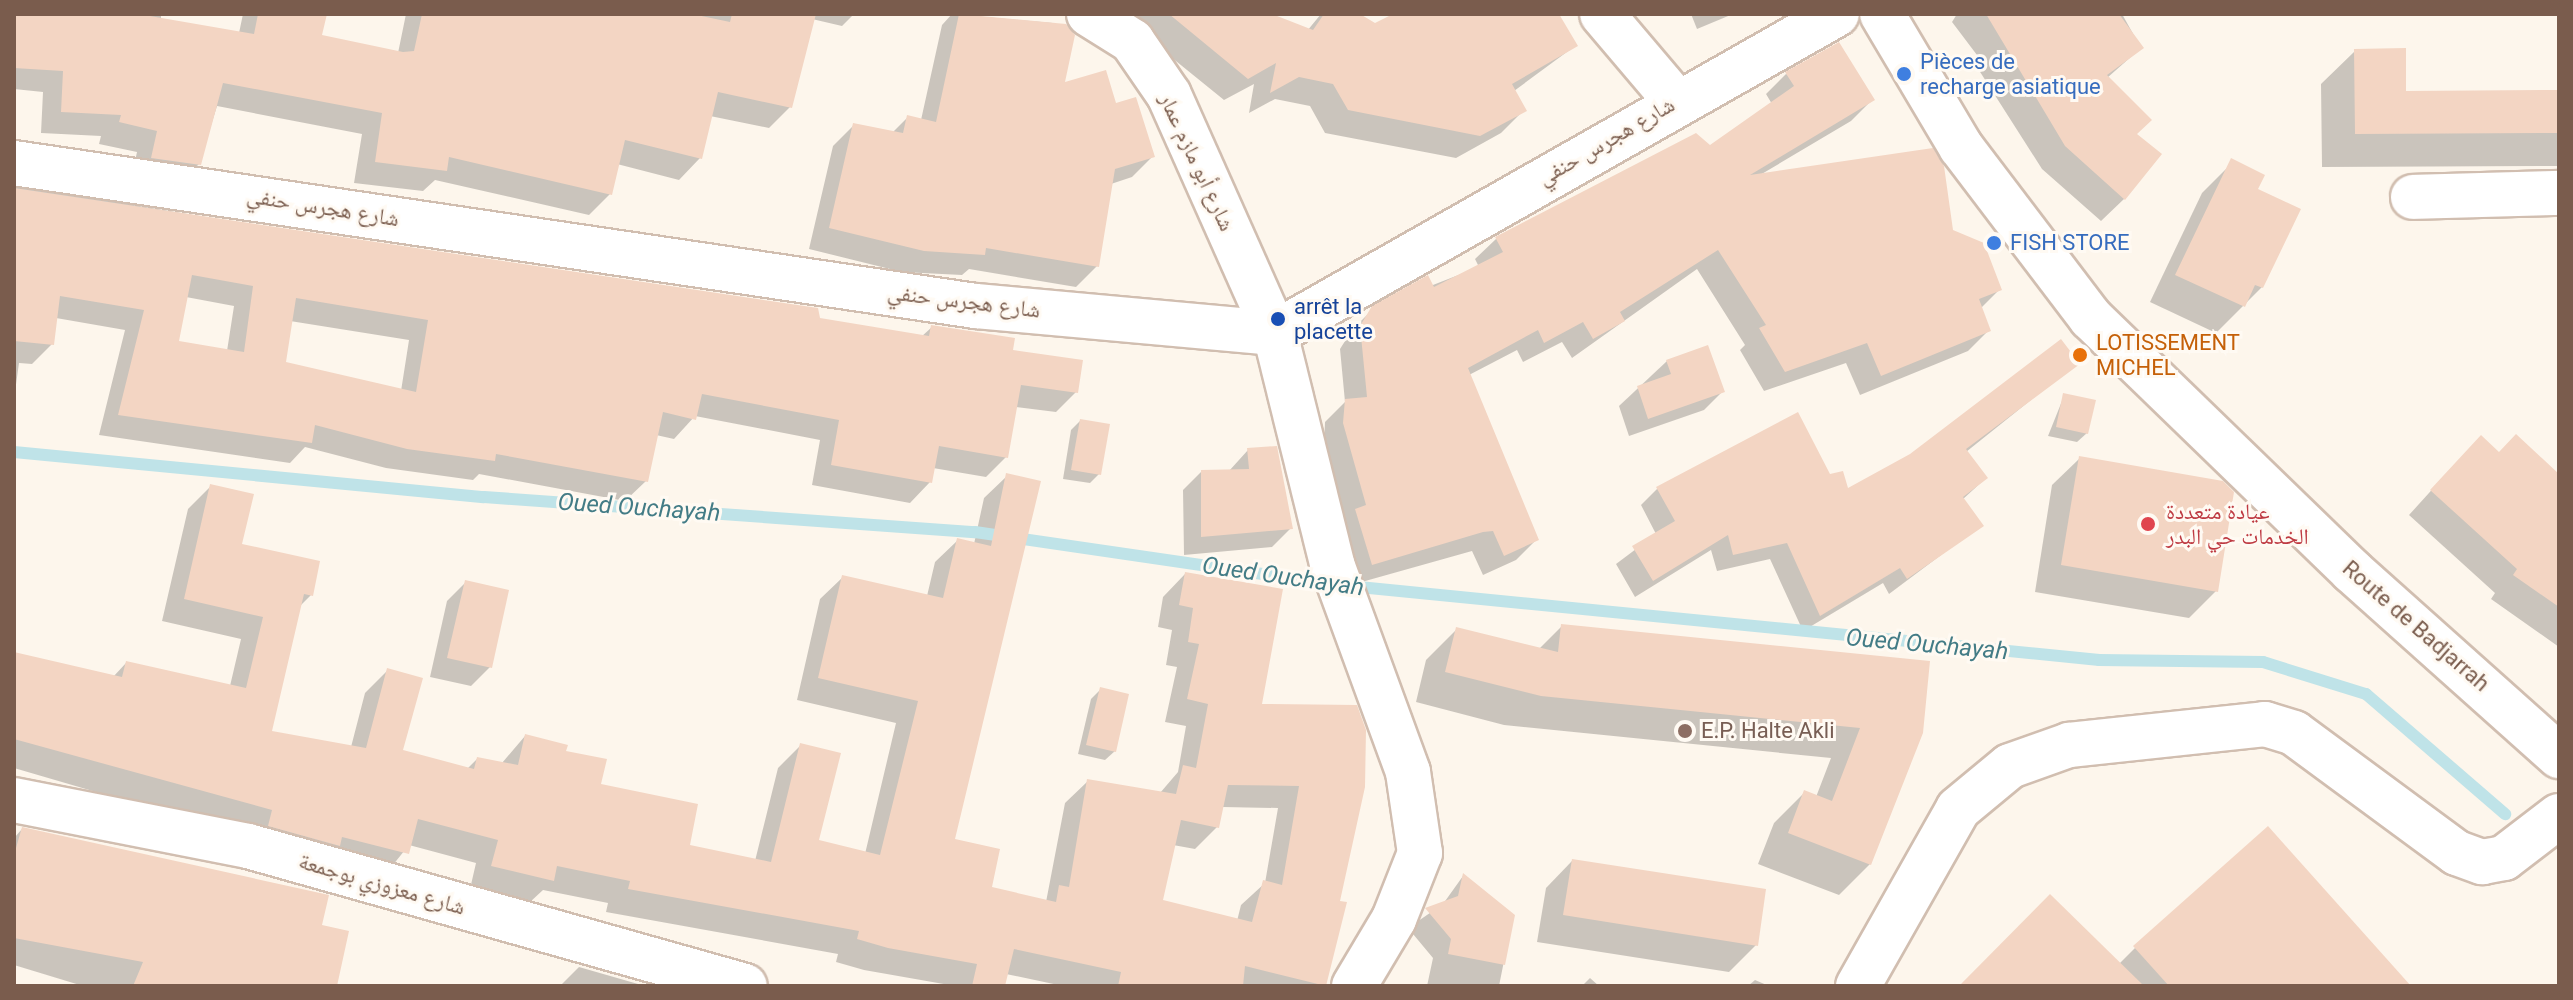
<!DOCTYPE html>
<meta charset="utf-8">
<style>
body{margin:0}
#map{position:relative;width:2573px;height:1000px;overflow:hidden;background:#fdf6ec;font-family:Roboto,"Noto Naskh Arabic",sans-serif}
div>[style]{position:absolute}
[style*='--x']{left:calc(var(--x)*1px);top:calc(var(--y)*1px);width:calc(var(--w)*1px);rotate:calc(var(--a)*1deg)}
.shadow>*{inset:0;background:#0003}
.stream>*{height:12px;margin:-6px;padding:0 6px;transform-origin:6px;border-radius:6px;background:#bfe3e8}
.building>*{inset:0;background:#f3d5c3}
.roads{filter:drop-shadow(2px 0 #d1beb0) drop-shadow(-2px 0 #d1beb0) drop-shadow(0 2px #d1beb0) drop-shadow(0 -2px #d1beb0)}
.street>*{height:44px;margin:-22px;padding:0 22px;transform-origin:22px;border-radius:22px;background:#fff}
.secondary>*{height:44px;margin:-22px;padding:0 22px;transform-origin:22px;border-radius:22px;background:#fff}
.dots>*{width:22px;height:22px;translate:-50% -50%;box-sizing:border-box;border:4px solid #fffaf3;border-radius:50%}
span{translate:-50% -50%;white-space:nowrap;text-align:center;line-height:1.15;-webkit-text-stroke:6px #fffaf3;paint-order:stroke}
.shop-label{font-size:22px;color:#366cbe}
.left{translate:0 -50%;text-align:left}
.street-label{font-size:22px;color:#7a5c4d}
.transit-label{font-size:22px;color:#164399}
.food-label{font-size:22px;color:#c56008}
.health-label{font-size:22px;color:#be3a42}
.education-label{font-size:22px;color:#785e54}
.water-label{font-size:24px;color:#437c86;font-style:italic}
.frame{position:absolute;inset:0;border:16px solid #7a5c4d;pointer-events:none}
</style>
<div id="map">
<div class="shadow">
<div style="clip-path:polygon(14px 14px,161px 14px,161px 20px,239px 33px,243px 14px,325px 14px,320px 36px,398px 53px,406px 14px,854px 14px,842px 26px,812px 19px,790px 107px,769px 128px,710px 116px,700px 158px,679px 180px,617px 164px,610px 194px,589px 215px,435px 180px,423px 191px,354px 183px,362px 134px,217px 106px,199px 164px,177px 186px,131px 179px,137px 152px,99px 144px,101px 136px,41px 133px,43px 92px,14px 89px)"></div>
<div style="clip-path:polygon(952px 14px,1053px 23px,1020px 120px,1115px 106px,1153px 156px,1132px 177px,1111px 184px,1097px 266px,1076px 287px,969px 269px,962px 275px,902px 272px,809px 249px,833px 146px,854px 125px,892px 133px,908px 117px,921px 120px,942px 25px)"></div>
<div style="clip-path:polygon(1098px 14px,1268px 14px,1307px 31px,1321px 14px,1357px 14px,1375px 26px,1398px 14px,1556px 14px,1575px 46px,1514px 91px,1524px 110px,1501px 133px,1456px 158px,1325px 133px,1310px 106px,1275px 99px,1249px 113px,1254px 84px,1224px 100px,1166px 53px)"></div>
<div style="clip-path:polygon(1691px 14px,1733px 14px,1697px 29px)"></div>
<div style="clip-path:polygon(1957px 14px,2122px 14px,2141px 48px,2107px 78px,2134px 135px,2124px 199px,2101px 221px,2042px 169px,1975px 64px,1980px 59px,1952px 22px)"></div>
<div style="clip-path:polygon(2355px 51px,2404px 93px,2559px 92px,2559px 166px,2322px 167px,2321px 84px)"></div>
<div style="clip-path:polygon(1786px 74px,1872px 100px,1851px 121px,1760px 175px,1951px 231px,2000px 289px,1981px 308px,1989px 330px,1968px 351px,1860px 395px,1846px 363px,1764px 391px,1740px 350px,1745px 345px,1697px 269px,1572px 358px,1562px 342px,1523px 362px,1517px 350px,1469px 375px,1537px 539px,1516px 560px,1483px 575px,1472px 551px,1351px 585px,1335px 531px,1344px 522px,1324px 445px,1325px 422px,1345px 402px,1340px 349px,1352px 330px,1374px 308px,1479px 267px,1475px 259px,1496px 239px,1710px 148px,1772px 104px,1766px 94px)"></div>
<div style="clip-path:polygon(2229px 166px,2256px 190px,2262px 287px,2216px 333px,2150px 302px,2202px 193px)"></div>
<div style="clip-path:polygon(evenodd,14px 185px,921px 337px,932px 327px,1010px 352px,1076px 392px,1056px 412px,1015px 407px,1006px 457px,986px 477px,933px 468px,930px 482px,910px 503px,812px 485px,820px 440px,695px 416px,674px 439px,656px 435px,646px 481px,625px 501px,479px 474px,473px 480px,386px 468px,305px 447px,290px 463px,99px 435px,125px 330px,56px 318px,52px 344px,32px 364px,19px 363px,14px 399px,14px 185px,186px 297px,234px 306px,227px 351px,177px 342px,186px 297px,14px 185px,290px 321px,409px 340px,401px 391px,284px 364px,290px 321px)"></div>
<div style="clip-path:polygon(1667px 361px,1722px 392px,1704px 410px,1629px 436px,1619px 406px)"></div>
<div style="clip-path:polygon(2077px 363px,1966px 452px,1986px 478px,1962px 500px,1981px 525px,1889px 594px,1883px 583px,1803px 631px,1770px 559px,1717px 571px,1711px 550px,1635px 597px,1616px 564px,1656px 534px,1641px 505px,1658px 488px,1829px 476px,1846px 491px)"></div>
<div style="clip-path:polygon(2064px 396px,2087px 433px,2077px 442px,2048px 436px)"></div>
<div style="clip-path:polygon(1080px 421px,1099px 474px,1090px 483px,1063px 479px,1071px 430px)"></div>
<div style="clip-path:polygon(1248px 450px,1291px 528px,1272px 547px,1184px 555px,1183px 490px,1201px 472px,1229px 471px)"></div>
<div style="clip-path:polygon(2499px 454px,2559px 490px,2559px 647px,2491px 599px,2495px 593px,2409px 515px,2458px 461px)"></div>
<div style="clip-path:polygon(2079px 459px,2216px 591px,2189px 618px,2035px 592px,2052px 485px)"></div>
<div style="clip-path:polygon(evenodd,1007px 476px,952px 840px,990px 888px,1046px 902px,1065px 803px,1088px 781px,1160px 793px,1178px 772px,1186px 726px,1165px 722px,1177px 667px,1166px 665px,1172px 630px,1158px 627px,1163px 597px,1185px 574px,1260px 706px,1356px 707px,1323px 986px,1063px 986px,1006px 974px,1003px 986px,955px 986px,864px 970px,836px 962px,838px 954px,606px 912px,608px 903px,543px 890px,529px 903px,470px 889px,476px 863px,409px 845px,384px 876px,14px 768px,14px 653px,113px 677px,126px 663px,230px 686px,241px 639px,162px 621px,188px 509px,211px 486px,240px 545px,311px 595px,298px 608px,270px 733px,351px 747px,365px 693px,388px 670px,400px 752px,467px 769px,477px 759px,502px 763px,525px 736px,564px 752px,599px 786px,687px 846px,755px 861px,778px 768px,801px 745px,817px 842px,865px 854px,896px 723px,797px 700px,820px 599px,843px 577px,927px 596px,935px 562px,958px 540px,974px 544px,984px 498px,1007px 476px,1222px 807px,1278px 808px,1265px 883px,1241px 905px,1237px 921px,1160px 901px,1173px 845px,1195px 849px,1217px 827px,1222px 807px)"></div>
<div style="clip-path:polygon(465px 583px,490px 667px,471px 686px,430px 677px,447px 601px)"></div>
<div style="clip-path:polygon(1562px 626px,1928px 663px,1870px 864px,1839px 895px,1758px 864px,1774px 823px,1804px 793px,1816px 797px,1831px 758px,1504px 725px,1416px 702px,1426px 660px,1457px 629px,1539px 649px)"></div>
<div style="clip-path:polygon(1100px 690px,1115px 751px,1105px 760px,1078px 754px,1091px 699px)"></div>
<div style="clip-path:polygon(22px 829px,320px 927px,332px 986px,83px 986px,14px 965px,14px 838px)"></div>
<div style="clip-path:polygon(1572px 861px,1756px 945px,1729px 972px,1537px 942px,1546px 888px)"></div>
<div style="clip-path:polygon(1463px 876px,1513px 916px,1499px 986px,1427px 986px,1433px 958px,1408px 928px,1443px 904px)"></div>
<div style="clip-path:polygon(2135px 948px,2395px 986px,1962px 986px,2119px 964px)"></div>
<div style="clip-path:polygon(579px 967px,645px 986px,560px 986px)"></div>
<div style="clip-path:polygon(1590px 978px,1599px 986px,1582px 986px)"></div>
<div style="clip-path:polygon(1755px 980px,1769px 986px,1748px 986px)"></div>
</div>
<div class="stream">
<div style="--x:14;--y:452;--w:472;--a:5.5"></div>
<div style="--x:484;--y:497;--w:492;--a:4.1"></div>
<div style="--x:975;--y:532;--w:360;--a:8.3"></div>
<div style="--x:1349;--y:586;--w:754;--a:5.63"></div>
<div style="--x:2099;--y:660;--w:164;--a:0.7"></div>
<div style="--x:2263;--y:662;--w:108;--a:17.3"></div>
<div style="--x:2366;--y:694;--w:184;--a:40.8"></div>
</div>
<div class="building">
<div style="clip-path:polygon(14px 14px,150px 16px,254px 34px,258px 14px,327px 14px,322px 35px,403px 52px,414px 51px,422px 14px,692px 14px,730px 22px,732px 14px,816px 14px,792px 108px,718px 92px,702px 159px,625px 140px,612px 195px,449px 157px,447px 171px,375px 162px,382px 113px,223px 83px,201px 165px,151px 158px,157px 131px,119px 122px,121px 115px,61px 112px,63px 71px,14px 68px)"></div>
<div style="clip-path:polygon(959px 14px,1066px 24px,1075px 35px,1065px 82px,1106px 70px,1116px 103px,1136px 97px,1155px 157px,1115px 169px,1099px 267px,986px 248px,985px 255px,924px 251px,829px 228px,853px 123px,903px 133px,907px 115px,936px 122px)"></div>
<div style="clip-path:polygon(1169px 14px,1272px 14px,1313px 30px,1324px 14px,1360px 14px,1375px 23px,1393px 14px,1559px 14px,1578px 46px,1512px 84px,1527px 111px,1480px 136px,1348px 110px,1333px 84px,1299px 77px,1270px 93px,1276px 63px,1248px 79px)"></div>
<div style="clip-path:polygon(1986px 14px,2119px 14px,2144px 48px,2107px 75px,2152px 120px,2137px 134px,2162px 154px,2125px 200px,2065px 146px)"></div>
<div style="clip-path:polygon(1839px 42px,1875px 100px,1750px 175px,1933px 148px,1944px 166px,1953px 230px,1984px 243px,2002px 290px,1979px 299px,1991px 331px,1881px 376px,1867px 343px,1785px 372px,1759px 328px,1766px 325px,1718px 250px,1620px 312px,1625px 321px,1593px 339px,1583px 322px,1544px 343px,1538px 330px,1468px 368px,1539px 540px,1504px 556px,1493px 531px,1483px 532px,1372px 565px,1355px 509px,1366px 505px,1343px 423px,1345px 399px,1367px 397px,1360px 326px,1372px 306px,1428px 275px,1434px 287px,1503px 252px,1495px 237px,1696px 133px,1710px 145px,1794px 86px,1785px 72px)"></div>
<div style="clip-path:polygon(2406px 48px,2406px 91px,2559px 90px,2559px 133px,2355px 134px,2354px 49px)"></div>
<div style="clip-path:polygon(2231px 158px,2265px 175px,2258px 189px,2301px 209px,2263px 288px,2255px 285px,2245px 307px,2175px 275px)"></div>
<div style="clip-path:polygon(evenodd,14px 188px,818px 308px,820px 318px,929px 336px,931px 325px,1015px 338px,1013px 350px,1083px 360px,1078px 393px,1021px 385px,1008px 458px,939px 446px,932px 483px,831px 465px,839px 420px,702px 394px,696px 420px,663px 412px,648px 482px,496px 454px,495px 461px,407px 449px,315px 425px,312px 443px,118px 415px,144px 310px,60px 296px,54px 345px,14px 341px,14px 188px,192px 275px,253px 286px,244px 352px,179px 341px,192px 275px,14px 188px,296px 298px,428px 320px,416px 392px,286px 362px,296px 298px)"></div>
<div style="clip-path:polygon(2061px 339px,2080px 364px,1966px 449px,1988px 478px,1963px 497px,1984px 526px,1907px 579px,1900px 568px,1820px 616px,1787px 543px,1733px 555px,1728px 535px,1653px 581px,1632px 546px,1675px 521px,1656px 487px,1798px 412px,1830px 474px,1843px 471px,1848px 488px,1910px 454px)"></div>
<div style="clip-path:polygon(1708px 345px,1725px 392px,1648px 419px,1637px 386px,1671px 374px,1666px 360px)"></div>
<div style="clip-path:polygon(2063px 393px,2096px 400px,2088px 434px,2056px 427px)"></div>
<div style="clip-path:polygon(1080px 419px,1110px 424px,1101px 475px,1071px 470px)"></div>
<div style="clip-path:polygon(2516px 434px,2559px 474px,2559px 607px,2513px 575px,2517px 569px,2430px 490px,2481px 435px,2499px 452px)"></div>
<div style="clip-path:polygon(1277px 446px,1293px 529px,1201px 537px,1201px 470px,1249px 469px,1247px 448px)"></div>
<div style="clip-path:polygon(2079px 456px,2223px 481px,2234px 492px,2218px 592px,2061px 565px)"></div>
<div style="clip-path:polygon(evenodd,1006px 473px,1041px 481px,955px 839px,1000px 849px,992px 887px,1056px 902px,1059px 885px,1069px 887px,1087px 779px,1176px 794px,1183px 765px,1196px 768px,1208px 704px,1187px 699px,1199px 644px,1188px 642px,1193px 608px,1179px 605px,1185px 572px,1283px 589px,1262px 704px,1357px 705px,1366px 730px,1365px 787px,1340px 901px,1347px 902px,1326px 986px,1245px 966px,1243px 986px,1118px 986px,1121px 972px,1014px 949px,1005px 986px,972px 986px,977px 964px,888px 948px,857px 939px,859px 931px,628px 889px,630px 881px,557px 866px,554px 881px,491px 866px,498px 840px,418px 819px,409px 854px,342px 837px,340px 846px,268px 826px,272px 810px,14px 739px,14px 652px,122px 677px,126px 661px,246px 688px,263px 617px,184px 599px,210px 484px,254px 494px,242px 544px,320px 561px,313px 596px,304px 594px,272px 731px,366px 748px,387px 668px,423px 678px,403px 750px,474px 769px,477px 757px,518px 765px,525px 734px,568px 745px,566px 751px,607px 759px,601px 784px,698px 804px,690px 845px,771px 862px,800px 743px,841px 753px,819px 840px,880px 855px,918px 701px,818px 678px,842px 575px,943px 598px,957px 538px,991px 546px,1006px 473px,1228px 785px,1299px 786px,1282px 885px,1263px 880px,1252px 922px,1163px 900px,1181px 820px,1219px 828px,1228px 785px)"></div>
<div style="clip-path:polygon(465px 580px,509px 590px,492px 668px,447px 658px)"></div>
<div style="clip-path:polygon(1561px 624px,1930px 661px,1923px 733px,1871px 865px,1788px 833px,1804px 790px,1832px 801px,1860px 728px,1541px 696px,1445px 672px,1456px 627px,1558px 652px)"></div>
<div style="clip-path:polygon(1100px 687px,1129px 694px,1116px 752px,1086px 745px)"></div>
<div style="clip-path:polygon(2268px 826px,2411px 986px,2169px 986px,2133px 946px)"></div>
<div style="clip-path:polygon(22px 827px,329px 895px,322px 925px,349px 931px,337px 986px,133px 986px,143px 962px,14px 938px,14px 855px)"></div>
<div style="clip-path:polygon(1572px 859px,1766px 889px,1758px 946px,1563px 915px)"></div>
<div style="clip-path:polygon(1463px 873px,1515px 915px,1505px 965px,1448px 954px,1451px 939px,1425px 908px,1458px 896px)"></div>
<div style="clip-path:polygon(2050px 894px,2144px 986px,1959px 986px)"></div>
</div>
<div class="roads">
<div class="street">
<div style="--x:1089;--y:14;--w:51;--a:32.1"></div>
<div style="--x:1132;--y:41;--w:65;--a:55.6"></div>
<div style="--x:1169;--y:95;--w:261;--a:66"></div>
<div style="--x:1275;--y:333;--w:238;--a:76.1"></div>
<div style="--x:1332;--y:564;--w:221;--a:69.9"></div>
<div style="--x:1408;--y:772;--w:82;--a:81.6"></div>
<div style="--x:1420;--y:853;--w:71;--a:111.5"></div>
<div style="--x:1394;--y:919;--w:78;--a:120.8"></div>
<div style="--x:1602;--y:14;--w:113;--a:49.7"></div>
<div style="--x:14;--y:163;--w:973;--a:8.46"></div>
<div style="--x:976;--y:306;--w:300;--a:5.2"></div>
<div style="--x:1275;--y:333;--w:646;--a:-29.58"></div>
<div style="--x:2413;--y:197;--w:146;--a:-1.6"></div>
<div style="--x:14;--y:800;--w:238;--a:11.1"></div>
<div style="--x:248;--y:846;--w:516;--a:15.73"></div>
<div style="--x:1858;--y:986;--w:203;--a:-60.5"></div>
<div style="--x:1958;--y:809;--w:67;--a:-39.6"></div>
<div style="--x:2010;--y:766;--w:63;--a:-19.6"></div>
<div style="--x:2069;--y:745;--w:197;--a:-6.1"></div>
<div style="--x:2265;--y:724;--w:30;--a:17"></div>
<div style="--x:2294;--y:733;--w:202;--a:36.4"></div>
<div style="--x:2457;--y:853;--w:27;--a:20"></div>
<div style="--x:2482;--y:862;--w:22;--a:-10"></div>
<div style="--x:2504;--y:858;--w:69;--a:-37.4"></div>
</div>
<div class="secondary">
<div style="--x:1882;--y:14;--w:155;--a:59.3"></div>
<div style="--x:1961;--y:147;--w:215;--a:52.8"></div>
<div style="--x:2091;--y:318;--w:363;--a:44.1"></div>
<div style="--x:2352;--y:571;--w:278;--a:41.8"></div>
</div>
</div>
<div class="dots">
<div style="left:1904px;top:74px;background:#3f7fe0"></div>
<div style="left:1994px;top:243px;background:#3f7fe0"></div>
<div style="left:1278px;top:319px;background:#1a4fb4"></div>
<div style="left:2080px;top:355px;background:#e8710a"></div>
<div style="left:2148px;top:524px;background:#e0444e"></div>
<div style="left:1685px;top:731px;background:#8d6e63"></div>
</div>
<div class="shop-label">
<span class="left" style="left:1920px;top:74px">Pièces de<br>recharge asiatique</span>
<span class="left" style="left:2010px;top:243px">FISH STORE</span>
</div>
<div class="street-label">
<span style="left:1606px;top:141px;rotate:-30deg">شارع هجرس حنفي</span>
<span style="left:1197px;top:162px;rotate:65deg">شارع أبو مازم عمار</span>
<span style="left:323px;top:207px;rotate:9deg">شارع هجرس حنفي</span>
<span style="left:964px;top:301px;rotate:7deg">شارع هجرس حنفي</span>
<span style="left:2416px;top:626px;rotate:41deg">Route de Badjarrah</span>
<span style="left:382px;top:884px;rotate:16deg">شارع معزوزي بوجمعة</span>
</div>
<div class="transit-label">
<span class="left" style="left:1294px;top:319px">arrêt la<br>placette</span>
</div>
<div class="food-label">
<span class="left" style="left:2096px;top:355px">LOTISSEMENT<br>MICHEL</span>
</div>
<div class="health-label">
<span class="left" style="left:2166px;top:524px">عيادة متعددة<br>الخدمات حي البدر</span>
</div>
<div class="education-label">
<span class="left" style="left:1701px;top:731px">E.P. Halte Akli</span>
</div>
<div class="water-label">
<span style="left:639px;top:508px;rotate:4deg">Oued Ouchayah</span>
<span style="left:1283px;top:577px;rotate:8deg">Oued Ouchayah</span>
<span style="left:1927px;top:645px;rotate:5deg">Oued Ouchayah</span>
</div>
<div class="frame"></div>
</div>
